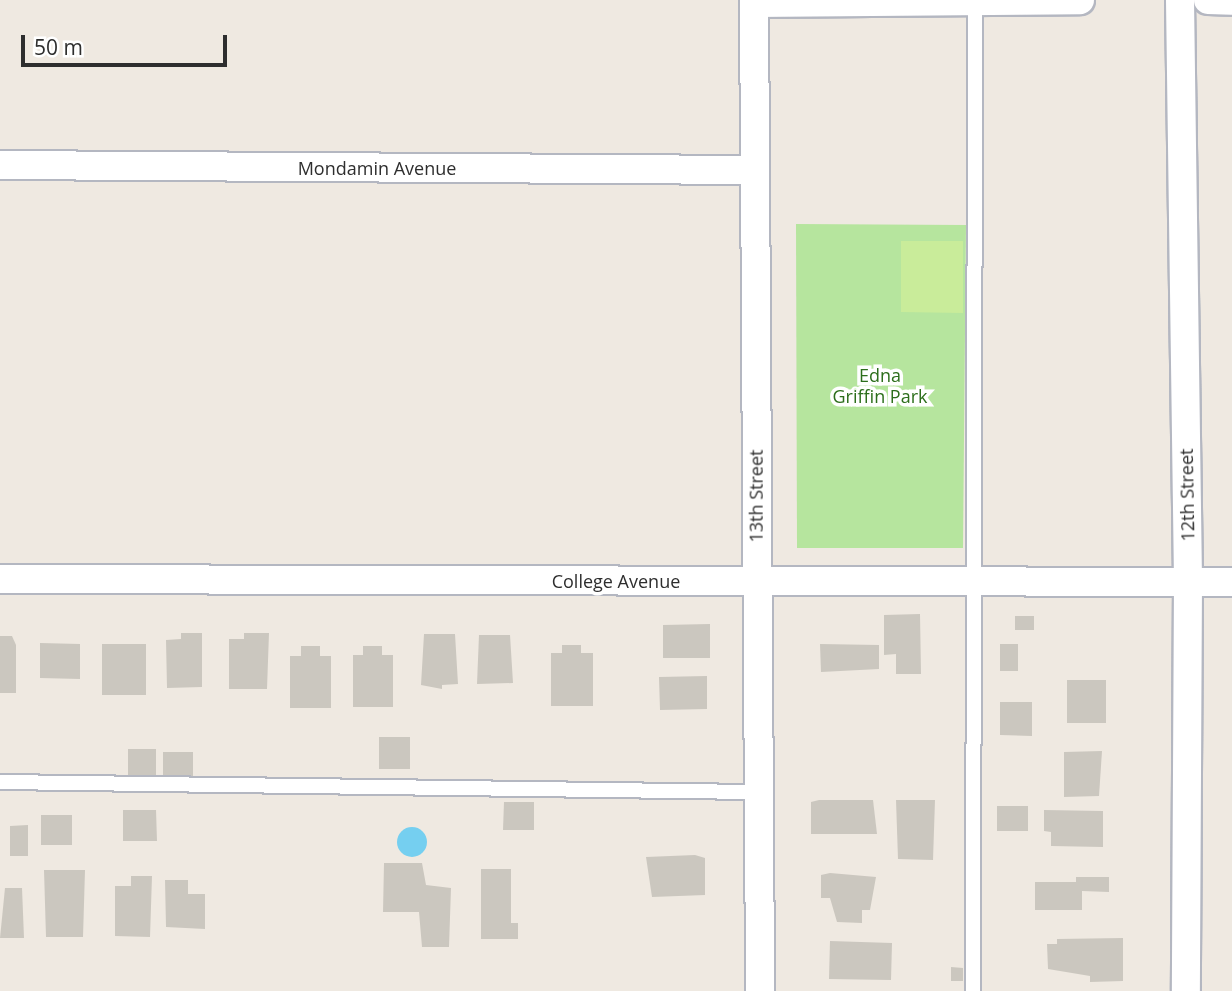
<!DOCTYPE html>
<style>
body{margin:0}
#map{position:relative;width:1232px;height:991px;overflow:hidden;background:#efe9e1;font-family:"Open Sans",sans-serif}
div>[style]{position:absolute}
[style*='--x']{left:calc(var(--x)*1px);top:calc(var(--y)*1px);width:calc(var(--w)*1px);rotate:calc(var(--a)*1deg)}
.green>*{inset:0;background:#b6e59e}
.pitch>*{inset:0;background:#c9ec9a}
.water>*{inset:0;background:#75cff0}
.round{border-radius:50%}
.building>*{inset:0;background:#cbc7bf}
.roads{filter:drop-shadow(2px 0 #b4b7c1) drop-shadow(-2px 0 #b4b7c1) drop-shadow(0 2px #b4b7c1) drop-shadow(0 -2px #b4b7c1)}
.lane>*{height:14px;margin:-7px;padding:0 7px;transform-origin:7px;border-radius:7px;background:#fff}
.street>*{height:28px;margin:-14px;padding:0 14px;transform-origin:14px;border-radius:14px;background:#fff}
span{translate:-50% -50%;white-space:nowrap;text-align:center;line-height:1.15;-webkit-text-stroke:7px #fff;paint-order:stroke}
.street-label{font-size:18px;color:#2e2e2e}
.park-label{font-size:18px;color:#2c6e1b}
.scale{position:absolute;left:21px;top:35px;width:206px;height:32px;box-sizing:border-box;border:4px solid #2e2e2e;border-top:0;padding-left:9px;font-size:21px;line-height:24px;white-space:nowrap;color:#2e2e2e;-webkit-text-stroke:5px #fff;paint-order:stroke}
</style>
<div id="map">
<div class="green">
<div style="clip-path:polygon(796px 224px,966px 225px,963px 548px,797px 548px)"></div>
</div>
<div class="pitch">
<div style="clip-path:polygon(901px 241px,963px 241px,963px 313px,901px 312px)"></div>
</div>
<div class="water">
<div class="round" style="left:397px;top:827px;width:30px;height:30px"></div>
</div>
<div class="building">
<div style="clip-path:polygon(920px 614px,921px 674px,896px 674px,896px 654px,884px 655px,884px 615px)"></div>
<div style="clip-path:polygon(1015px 616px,1034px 616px,1034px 630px,1015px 630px)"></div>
<div style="clip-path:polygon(710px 624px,710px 658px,663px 658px,663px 625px)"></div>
<div style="clip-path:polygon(181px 633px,202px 633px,202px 687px,167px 688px,166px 640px,181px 639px)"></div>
<div style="clip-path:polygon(244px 633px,269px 633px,267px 689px,229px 689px,229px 639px,244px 639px)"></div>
<div style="clip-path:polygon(424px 634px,455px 634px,458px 684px,442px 685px,442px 689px,421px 685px)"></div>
<div style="clip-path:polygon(479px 635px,510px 635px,513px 683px,477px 684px)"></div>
<div style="clip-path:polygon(0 636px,12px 636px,16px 645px,16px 693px,0 693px)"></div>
<div style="clip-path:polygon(40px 643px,80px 644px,80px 679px,40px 678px)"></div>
<div style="clip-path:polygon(102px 644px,146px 644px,146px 695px,102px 695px)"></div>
<div style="clip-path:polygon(820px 644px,879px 645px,879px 669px,821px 672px)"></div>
<div style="clip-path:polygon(1000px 644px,1018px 644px,1018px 671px,1000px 671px)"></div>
<div style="clip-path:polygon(562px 645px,581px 645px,581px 653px,593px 653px,593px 706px,551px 706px,551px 653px,562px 653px)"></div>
<div style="clip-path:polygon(301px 646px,320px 646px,320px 656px,331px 656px,331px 708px,290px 708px,290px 656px,301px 656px)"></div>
<div style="clip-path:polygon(363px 646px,382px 646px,382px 655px,393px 655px,393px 707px,353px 707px,353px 655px,363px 655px)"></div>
<div style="clip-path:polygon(707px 676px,707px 709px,660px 710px,659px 677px)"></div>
<div style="clip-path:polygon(1067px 680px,1106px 680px,1106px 723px,1067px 723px)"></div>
<div style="clip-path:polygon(1000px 702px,1032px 702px,1032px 736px,1000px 735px)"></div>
<div style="clip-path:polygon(379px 737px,410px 737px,410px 769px,379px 769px)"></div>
<div style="clip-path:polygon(128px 749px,156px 749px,156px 776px,128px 776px)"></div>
<div style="clip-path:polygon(1102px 751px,1099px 796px,1064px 797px,1064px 752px)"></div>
<div style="clip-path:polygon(163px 752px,193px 752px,193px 778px,163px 778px)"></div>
<div style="clip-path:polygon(819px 800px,873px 800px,877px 834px,811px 834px,811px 802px)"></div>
<div style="clip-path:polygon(896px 800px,935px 800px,933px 860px,898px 859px)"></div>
<div style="clip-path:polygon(504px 802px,534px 802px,534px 830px,503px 830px)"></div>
<div style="clip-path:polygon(997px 806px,1028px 806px,1028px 831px,997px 831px)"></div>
<div style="clip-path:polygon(123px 810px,156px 810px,157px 841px,123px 841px)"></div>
<div style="clip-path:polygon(1044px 810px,1103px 811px,1103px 847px,1051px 846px,1051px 832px,1044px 831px)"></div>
<div style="clip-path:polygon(41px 815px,72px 815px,72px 845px,41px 845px)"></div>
<div style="clip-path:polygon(28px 825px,28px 856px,10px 856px,10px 826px)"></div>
<div style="clip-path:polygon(695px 855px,705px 858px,705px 895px,652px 897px,646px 857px)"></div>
<div style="clip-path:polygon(384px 863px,422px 863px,426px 885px,451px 888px,449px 947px,422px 947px,419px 912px,383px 912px)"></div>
<div style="clip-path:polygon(481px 869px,511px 869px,511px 923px,518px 923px,518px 939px,481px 939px)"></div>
<div style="clip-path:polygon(44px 870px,85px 870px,83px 937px,46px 937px)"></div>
<div style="clip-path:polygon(830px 873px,876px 877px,870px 910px,862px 910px,862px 923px,837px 922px,830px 898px,821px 898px,821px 875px)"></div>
<div style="clip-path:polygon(131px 876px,152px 876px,150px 937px,115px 936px,115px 886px,131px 886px)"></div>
<div style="clip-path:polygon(1076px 877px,1109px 877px,1109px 892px,1082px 891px,1082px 910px,1035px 910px,1035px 882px,1076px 882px)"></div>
<div style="clip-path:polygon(165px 880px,188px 880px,188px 894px,205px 894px,205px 929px,166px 927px)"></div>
<div style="clip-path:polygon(5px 888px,22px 888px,24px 938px,0 938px)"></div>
<div style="clip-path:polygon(1123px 938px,1123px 981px,1090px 982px,1090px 976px,1048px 969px,1047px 944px,1057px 944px,1057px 939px)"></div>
<div style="clip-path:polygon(830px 941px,892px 943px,891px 980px,829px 979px)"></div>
<div style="clip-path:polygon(951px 967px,963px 968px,963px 981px,951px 981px)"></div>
</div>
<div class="roads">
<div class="lane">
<div style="--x:0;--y:782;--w:758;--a:0.76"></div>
<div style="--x:973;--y:991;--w:990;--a:-89.88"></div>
</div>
<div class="street">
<div style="--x:754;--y:0;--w:991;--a:89.65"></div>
<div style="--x:1180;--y:0;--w:582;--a:89.21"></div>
<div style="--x:1188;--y:582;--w:409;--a:90.3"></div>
<div style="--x:1208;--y:0;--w:24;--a:2"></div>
<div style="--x:754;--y:3;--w:326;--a:-0.5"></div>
<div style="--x:0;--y:165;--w:754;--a:0.38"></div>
<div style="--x:0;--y:579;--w:1232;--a:0.14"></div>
</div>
</div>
<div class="street-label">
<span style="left:377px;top:168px">Mondamin Avenue</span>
<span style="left:1187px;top:495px;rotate:-91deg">12th Street</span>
<span style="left:756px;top:496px;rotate:-90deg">13th Street</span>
<span style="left:616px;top:581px">College Avenue</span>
</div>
<div class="park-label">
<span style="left:880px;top:386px">Edna<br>Griffin Park</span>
</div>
<div class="scale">50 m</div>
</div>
